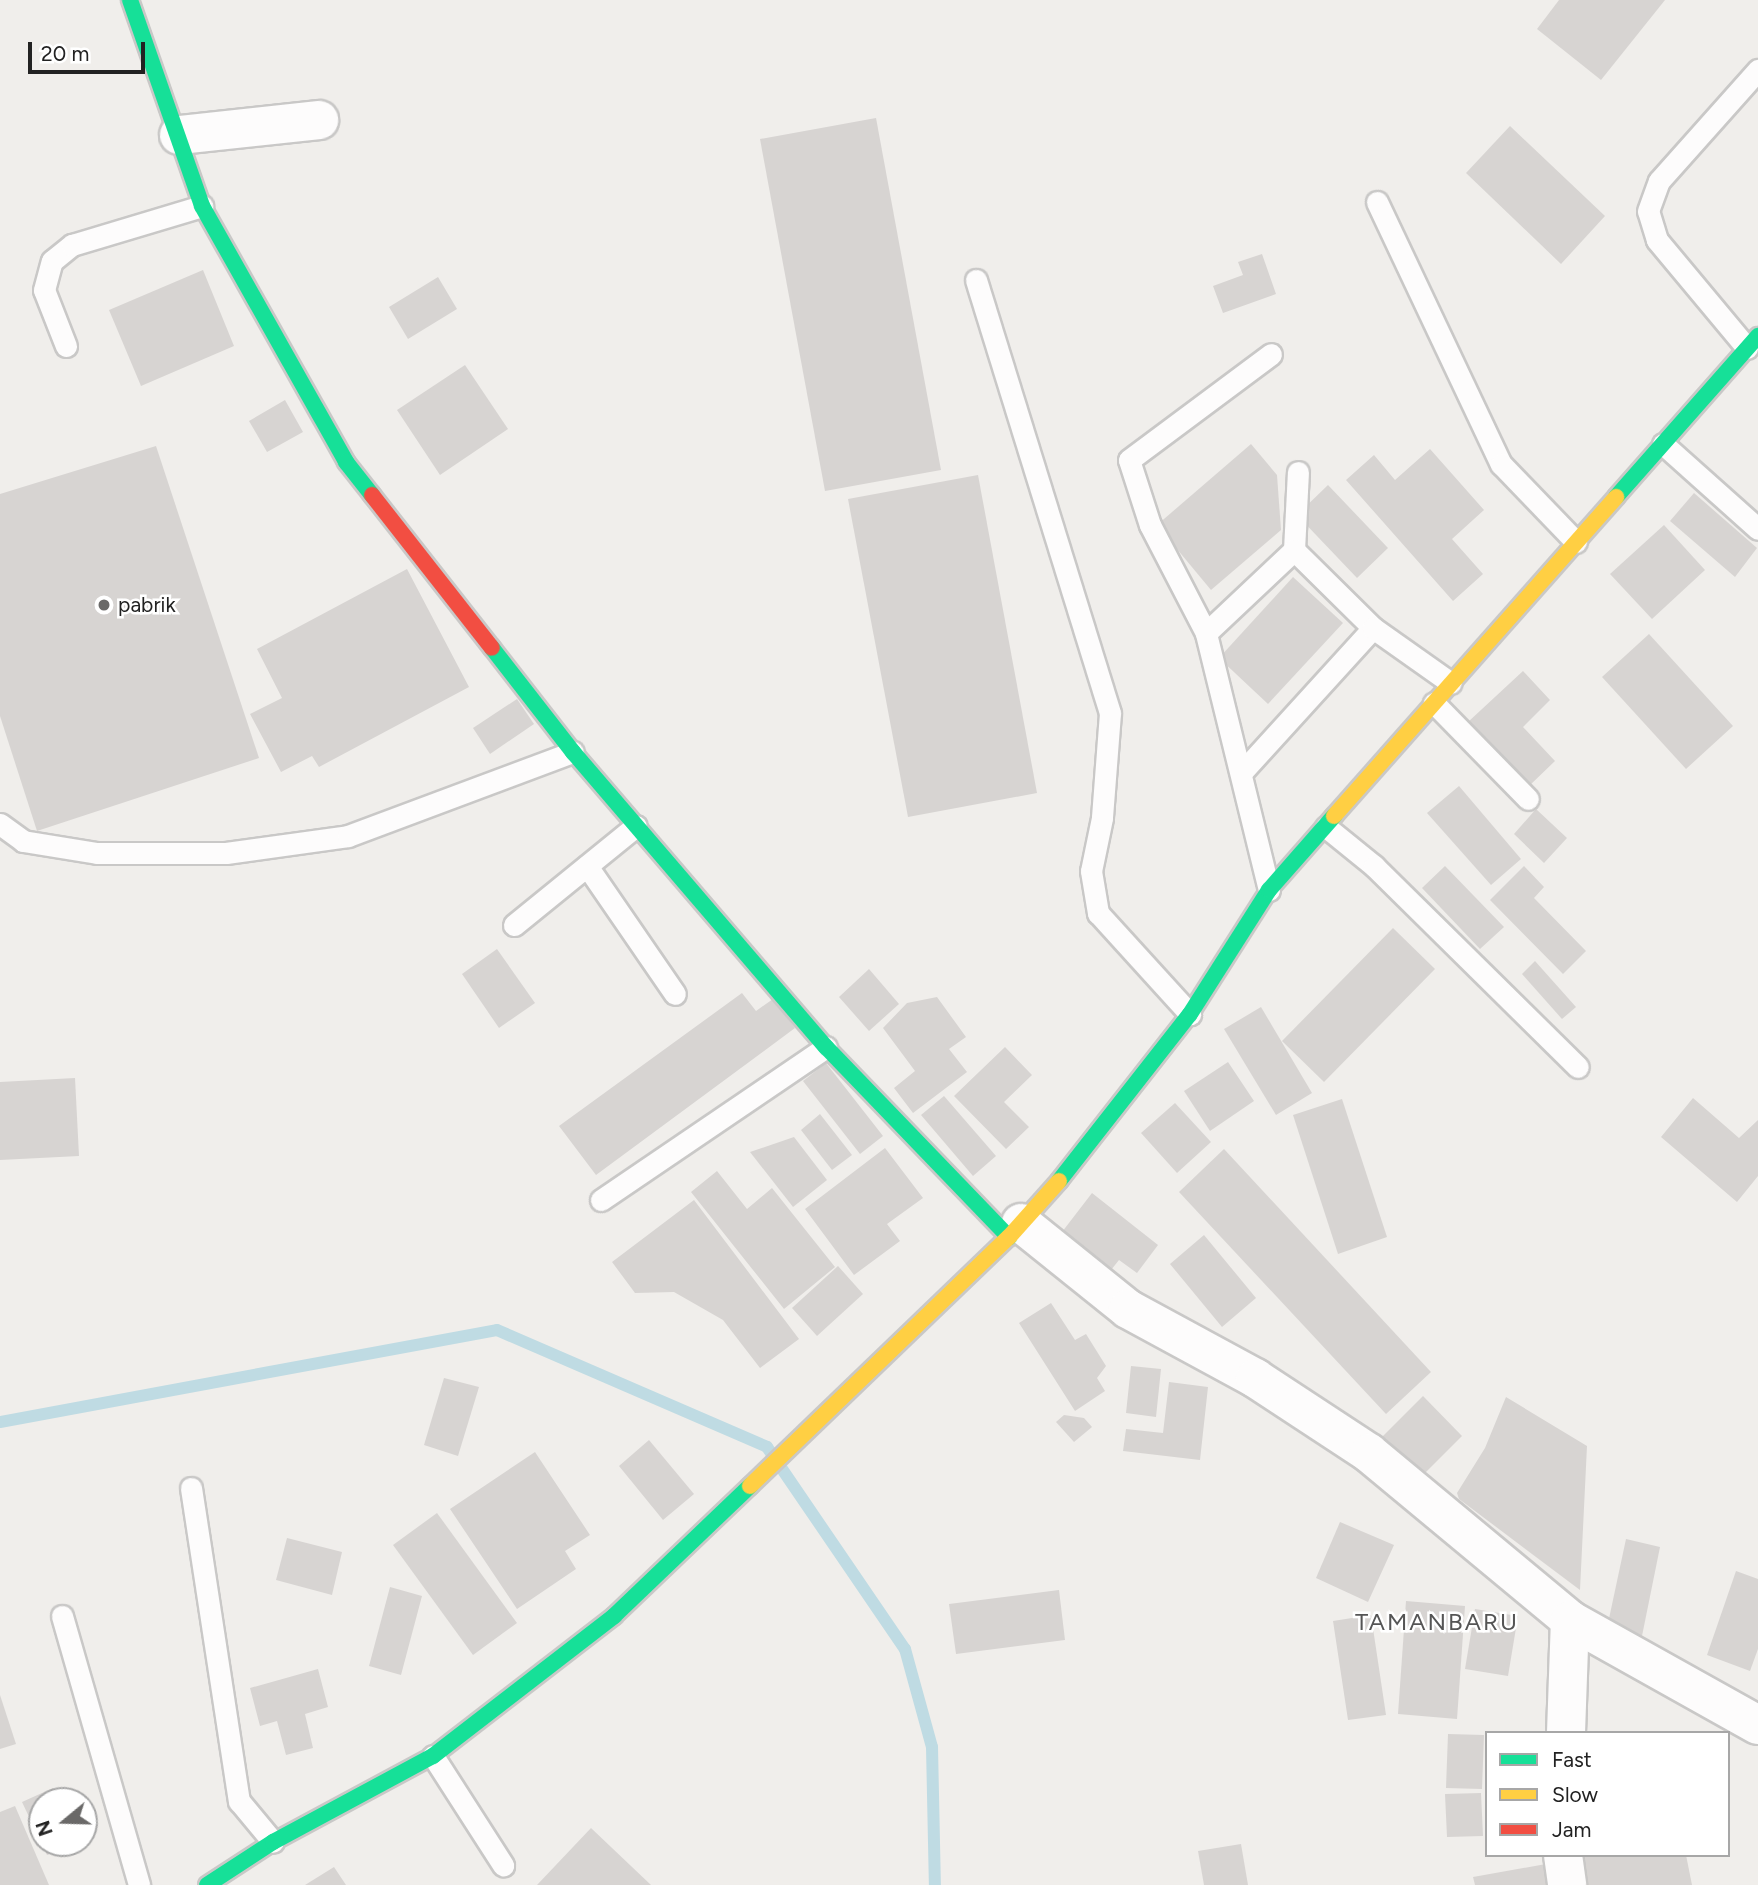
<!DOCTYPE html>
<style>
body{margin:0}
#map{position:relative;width:1758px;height:1885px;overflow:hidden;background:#f0eeeb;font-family:Figtree,sans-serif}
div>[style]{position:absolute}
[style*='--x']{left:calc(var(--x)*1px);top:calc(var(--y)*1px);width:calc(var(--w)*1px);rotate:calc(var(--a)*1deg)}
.stream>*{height:12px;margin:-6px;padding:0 6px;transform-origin:6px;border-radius:6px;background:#bfdbe3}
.building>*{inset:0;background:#d7d4d2}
.roads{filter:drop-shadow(2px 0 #c9c8c7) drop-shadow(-2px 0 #c9c8c7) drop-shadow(0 2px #c9c8c7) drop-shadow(0 -2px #c9c8c7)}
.lane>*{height:21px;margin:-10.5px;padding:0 10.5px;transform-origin:10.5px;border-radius:10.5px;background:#fdfcfc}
.street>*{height:38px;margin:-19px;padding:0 19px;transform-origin:19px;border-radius:19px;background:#fdfcfc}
.fast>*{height:16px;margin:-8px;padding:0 8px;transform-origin:8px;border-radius:8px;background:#16e098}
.slow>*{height:16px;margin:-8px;padding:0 8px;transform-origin:8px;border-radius:8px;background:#ffcf43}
.jam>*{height:16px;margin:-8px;padding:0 8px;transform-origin:8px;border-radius:8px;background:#f24e42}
.dots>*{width:19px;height:19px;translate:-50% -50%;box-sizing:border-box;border:4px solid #fff;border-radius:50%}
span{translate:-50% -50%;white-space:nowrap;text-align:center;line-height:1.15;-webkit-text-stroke:5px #fff;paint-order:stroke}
.poi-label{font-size:21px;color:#222}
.left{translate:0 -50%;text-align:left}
.quarter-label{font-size:24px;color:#555;letter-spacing:2px}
.legend{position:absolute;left:1485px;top:1731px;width:245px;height:126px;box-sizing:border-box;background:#fff;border:2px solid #a7a7a7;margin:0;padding:9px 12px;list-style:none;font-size:21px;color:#222}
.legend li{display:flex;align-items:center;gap:14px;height:35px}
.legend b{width:35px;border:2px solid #a7a7a7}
.north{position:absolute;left:28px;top:1787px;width:70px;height:70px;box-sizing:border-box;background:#fff;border:2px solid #a7a7a7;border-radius:50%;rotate:251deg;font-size:19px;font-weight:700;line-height:28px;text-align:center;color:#222}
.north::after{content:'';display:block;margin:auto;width:24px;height:32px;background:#6a6968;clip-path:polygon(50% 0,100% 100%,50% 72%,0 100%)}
.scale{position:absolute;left:28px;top:42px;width:117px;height:32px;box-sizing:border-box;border:4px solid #222;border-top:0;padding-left:9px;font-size:21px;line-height:24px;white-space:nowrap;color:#222;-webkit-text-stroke:5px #fff;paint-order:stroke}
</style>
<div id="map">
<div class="stream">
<div style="--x:0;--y:1422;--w:505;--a:-10.49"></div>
<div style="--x:497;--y:1330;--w:294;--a:23.4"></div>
<div style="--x:767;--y:1447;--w:245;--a:55.7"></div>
<div style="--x:905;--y:1649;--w:102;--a:74.6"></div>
<div style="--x:932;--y:1747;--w:138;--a:88.8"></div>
</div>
<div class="building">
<div style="clip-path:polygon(1559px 0,1665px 0,1601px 80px,1537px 29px)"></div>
<div style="clip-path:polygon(876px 118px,941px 470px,825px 491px,760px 139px)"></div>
<div style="clip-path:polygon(1510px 126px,1605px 216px,1561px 264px,1466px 173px)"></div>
<div style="clip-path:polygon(1262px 254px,1276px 294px,1223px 313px,1213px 286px,1243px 275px,1238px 262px)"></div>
<div style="clip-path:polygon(203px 270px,234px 346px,141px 386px,109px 310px)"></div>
<div style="clip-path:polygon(438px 277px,457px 309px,408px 339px,389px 307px)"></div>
<div style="clip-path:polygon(465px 365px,508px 429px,440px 475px,397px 410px)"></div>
<div style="clip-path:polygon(285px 400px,303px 432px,267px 452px,249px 421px)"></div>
<div style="clip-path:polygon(1251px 444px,1277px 475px,1281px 530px,1211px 590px,1157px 525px)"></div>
<div style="clip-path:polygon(156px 446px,259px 758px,37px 831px,0 716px,0 494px)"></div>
<div style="clip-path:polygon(1430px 449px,1484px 510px,1452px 539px,1483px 574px,1453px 601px,1346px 480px,1374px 455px,1395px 480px)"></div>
<div style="clip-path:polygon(978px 475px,1037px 793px,908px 817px,848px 499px)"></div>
<div style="clip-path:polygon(1328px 485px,1388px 548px,1357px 578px,1297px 515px)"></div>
<div style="clip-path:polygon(1694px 493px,1757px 548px,1735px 577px,1670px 521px)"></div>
<div style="clip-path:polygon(1664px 525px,1705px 570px,1652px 619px,1610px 574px)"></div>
<div style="clip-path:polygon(407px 569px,469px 687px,319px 767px,312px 756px,281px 772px,250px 714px,282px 698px,257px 649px)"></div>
<div style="clip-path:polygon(1293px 577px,1343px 623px,1268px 704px,1219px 658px)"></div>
<div style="clip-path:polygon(1649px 634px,1733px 726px,1686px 769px,1602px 677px)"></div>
<div style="clip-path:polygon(1523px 671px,1550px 700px,1523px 727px,1555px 761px,1528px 787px,1468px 722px)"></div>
<div style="clip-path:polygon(517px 699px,534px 724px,490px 754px,473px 728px)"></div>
<div style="clip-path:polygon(1459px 786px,1521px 859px,1491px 885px,1427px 813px)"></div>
<div style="clip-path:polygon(1536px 809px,1567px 838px,1544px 863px,1514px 834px)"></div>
<div style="clip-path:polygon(1445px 866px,1504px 927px,1480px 949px,1422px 888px)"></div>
<div style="clip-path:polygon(1524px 866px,1544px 887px,1534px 898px,1586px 951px,1563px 974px,1490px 900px)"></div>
<div style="clip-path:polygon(1393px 928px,1435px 969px,1324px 1082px,1282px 1041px)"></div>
<div style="clip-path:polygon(497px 949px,535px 1003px,499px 1028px,462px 974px)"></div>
<div style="clip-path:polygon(1535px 961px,1576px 1007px,1562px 1019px,1522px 974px)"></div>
<div style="clip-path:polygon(869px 969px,899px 1004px,869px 1031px,839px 997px)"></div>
<div style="clip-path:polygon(742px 993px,756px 1011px,773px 999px,795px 1028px,596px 1175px,559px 1126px)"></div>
<div style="clip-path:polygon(937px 997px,966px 1037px,949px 1049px,967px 1072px,913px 1113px,894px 1088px,915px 1071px,883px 1028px,907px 1003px)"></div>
<div style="clip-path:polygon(1261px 1007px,1312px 1093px,1276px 1115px,1224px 1029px)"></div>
<div style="clip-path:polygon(1005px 1047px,1032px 1075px,1004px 1102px,1029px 1127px,1006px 1149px,954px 1096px)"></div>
<div style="clip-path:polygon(1228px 1062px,1254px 1101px,1210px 1131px,1184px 1091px)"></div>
<div style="clip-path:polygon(826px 1063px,883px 1136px,860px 1154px,803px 1081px)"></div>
<div style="clip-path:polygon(75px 1078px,79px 1156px,0 1160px,0 1082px)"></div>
<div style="clip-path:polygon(944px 1096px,996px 1156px,973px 1176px,921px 1115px)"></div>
<div style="clip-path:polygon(1693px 1098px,1739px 1138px,1758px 1120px,1758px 1176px,1737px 1202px,1661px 1137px)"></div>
<div style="clip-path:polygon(1342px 1099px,1387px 1237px,1338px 1254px,1293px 1115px)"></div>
<div style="clip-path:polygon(1175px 1103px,1211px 1142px,1177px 1173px,1141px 1133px)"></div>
<div style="clip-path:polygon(820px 1114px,852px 1155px,832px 1170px,801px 1130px)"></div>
<div style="clip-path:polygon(794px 1137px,827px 1180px,793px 1207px,750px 1152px)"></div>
<div style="clip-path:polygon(885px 1148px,923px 1198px,887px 1224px,900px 1241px,854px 1275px,805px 1209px)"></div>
<div style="clip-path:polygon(1224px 1149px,1431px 1372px,1386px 1414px,1179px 1192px)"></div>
<div style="clip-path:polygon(717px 1171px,747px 1209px,772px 1188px,835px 1267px,784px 1309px,691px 1192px)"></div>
<div style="clip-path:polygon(1092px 1193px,1158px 1245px,1137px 1273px,1119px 1260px,1111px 1270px,1062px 1232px)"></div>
<div style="clip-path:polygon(694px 1200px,799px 1339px,760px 1368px,723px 1320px,674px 1292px,635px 1293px,612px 1262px)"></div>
<div style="clip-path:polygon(1204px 1235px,1256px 1298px,1222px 1327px,1170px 1264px)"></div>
<div style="clip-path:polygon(838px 1266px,863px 1294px,817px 1336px,792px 1308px)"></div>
<div style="clip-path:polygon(1051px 1303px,1075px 1340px,1086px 1334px,1106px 1366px,1097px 1378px,1105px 1391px,1075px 1411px,1019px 1323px)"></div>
<div style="clip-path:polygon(1131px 1366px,1161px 1369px,1156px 1417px,1126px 1413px)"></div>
<div style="clip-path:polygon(444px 1378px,479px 1387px,458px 1456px,424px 1445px)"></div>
<div style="clip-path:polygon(1169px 1382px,1208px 1387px,1200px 1460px,1123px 1451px,1126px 1429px,1163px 1433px)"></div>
<div style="clip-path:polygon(1423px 1396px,1462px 1436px,1419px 1479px,1380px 1439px)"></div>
<div style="clip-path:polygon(1506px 1397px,1587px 1446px,1580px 1590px,1459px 1499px,1457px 1493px,1485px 1448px)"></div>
<div style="clip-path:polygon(1064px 1415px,1084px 1418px,1092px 1427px,1074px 1442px,1056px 1422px)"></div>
<div style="clip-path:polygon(649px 1440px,694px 1494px,663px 1520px,619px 1466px)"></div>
<div style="clip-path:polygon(535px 1452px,590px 1535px,565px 1551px,576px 1569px,517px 1609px,450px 1509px)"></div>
<div style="clip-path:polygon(437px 1513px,517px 1623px,473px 1655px,393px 1545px)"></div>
<div style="clip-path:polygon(1340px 1522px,1394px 1545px,1368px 1602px,1316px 1578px)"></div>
<div style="clip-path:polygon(287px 1538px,342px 1552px,332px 1595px,276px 1580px)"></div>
<div style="clip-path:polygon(1626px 1539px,1660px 1547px,1642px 1636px,1607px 1628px)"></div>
<div style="clip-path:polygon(1736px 1571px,1758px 1579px,1758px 1649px,1750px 1671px,1707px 1655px)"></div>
<div style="clip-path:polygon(390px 1587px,422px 1596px,401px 1675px,369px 1666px)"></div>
<div style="clip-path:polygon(1059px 1590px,1065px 1640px,956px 1654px,949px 1604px)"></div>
<div style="clip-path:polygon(1406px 1601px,1465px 1606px,1457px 1719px,1398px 1714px)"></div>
<div style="clip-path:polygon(1475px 1609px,1518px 1616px,1508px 1676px,1465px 1669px)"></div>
<div style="clip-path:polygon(1371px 1615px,1386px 1715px,1348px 1720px,1333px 1621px)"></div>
<div style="clip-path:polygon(318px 1669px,328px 1707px,305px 1714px,313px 1748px,286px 1755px,277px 1721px,260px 1726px,250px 1688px)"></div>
<div style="clip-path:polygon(0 1695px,16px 1744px,0 1749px)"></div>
<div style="clip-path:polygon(1448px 1734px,1484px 1735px,1482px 1789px,1446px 1788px)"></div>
<div style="clip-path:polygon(53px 1788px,59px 1801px,42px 1801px,42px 1843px,73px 1843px,47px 1855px,22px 1802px)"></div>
<div style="clip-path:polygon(1481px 1793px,1483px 1836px,1447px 1837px,1445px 1794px)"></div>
<div style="clip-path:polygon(15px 1806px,49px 1885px,0 1885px,0 1812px)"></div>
<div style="clip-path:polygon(591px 1828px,651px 1885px,537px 1885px)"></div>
<div style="clip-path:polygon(1241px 1844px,1248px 1885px,1204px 1885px,1198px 1851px)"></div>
<div style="clip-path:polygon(1588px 1855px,1686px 1855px,1692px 1885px,1582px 1885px,1577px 1857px)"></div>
<div style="clip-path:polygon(1557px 1862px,1561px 1885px,1475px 1885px,1473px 1877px)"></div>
<div style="clip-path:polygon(334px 1867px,346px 1885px,305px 1885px)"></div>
</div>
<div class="roads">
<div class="lane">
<div style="--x:1377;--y:202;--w:290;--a:64.7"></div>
<div style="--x:1501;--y:464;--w:108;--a:46.1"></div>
<div style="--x:976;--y:280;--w:453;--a:72.8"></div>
<div style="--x:1110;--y:713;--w:105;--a:94.4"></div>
<div style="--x:1102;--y:818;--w:54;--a:101.7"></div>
<div style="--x:1091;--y:871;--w:43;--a:80.5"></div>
<div style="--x:1098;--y:913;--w:137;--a:47.7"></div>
<div style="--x:66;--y:346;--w:60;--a:-111.4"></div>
<div style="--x:44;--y:290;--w:30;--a:-75"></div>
<div style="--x:52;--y:261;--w:26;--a:-39"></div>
<div style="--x:72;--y:245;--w:136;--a:-16.7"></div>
<div style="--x:1747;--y:348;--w:141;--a:-129.8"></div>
<div style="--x:1657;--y:240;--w:30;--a:-107"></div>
<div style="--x:1648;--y:211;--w:32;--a:-70"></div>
<div style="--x:1659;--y:181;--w:149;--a:-48.3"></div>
<div style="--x:1663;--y:444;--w:127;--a:41.8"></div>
<div style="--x:1294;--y:550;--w:78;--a:-87.1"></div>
<div style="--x:1206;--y:633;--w:122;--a:-117.4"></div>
<div style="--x:1150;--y:525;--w:68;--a:-107.9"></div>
<div style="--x:1129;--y:460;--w:177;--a:-36.7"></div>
<div style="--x:1434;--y:703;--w:134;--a:45.6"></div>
<div style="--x:1241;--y:773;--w:196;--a:-47.7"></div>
<div style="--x:0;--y:824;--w:29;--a:36"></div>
<div style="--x:23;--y:841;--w:75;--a:9.2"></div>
<div style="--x:97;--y:853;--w:129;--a:0"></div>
<div style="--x:226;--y:853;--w:123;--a:-7.9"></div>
<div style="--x:348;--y:836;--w:240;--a:-20.5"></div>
<div style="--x:1326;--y:827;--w:62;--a:39.1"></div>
<div style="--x:1374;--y:866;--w:286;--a:44.6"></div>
<div style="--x:587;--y:866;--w:155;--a:55.5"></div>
<div style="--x:1269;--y:890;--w:265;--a:-103.8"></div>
<div style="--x:1206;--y:633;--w:121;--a:-43.3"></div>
<div style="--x:1294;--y:550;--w:111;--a:44.6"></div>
<div style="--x:1373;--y:628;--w:95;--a:35.2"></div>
<div style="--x:514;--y:925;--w:157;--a:-39.1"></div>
<div style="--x:601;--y:1200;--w:272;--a:-34.2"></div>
<div style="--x:191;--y:1488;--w:317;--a:81.3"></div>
<div style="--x:239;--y:1801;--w:53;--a:50.3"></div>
<div style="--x:62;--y:1616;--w:280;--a:74"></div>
<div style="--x:433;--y:1756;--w:130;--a:57.3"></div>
</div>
<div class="street">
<div style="--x:179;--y:135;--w:141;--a:-6.1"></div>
<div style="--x:1021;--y:1223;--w:137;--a:38.8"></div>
<div style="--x:1128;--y:1309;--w:145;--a:28.5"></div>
<div style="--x:1255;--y:1378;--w:136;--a:33.3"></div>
<div style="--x:1369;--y:1453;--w:261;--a:39.7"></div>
<div style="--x:1570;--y:1620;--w:215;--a:29.2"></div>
<div style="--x:1566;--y:1733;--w:113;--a:-88"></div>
<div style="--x:1563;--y:1855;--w:30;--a:82"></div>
</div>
<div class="fast">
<div style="--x:130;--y:0;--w:218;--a:70.7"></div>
<div style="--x:202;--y:206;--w:294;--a:60.6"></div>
<div style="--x:346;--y:462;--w:42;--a:51.8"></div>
<div style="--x:1616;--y:497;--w:215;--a:-48.6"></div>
<div style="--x:492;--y:648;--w:132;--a:52.1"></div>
<div style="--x:573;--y:752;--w:389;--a:49.4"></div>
<div style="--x:826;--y:1047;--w:264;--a:46.1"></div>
<div style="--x:1059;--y:1181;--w:212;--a:-51.9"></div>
<div style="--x:1190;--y:1014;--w:147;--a:-57.5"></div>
<div style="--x:1269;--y:890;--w:98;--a:-48.7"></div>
<div style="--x:207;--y:1885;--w:79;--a:-33.1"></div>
<div style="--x:273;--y:1842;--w:182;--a:-28.3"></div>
<div style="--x:433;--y:1756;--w:229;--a:-37.7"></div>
<div style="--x:614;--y:1616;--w:188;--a:-43.7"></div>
</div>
<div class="slow">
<div style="--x:1334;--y:816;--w:426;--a:-48.5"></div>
<div style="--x:750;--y:1486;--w:359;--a:-43.9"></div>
<div style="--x:1009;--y:1237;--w:75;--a:-48.2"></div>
</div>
<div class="jam">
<div style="--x:372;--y:495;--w:194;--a:51.9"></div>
</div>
</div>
<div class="dots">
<div style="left:104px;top:605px;background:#6a6968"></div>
</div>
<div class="poi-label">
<span class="left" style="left:118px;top:605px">pabrik</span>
</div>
<div class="quarter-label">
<span style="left:1437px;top:1622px">TAMANBARU</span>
</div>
<ul class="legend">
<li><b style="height:9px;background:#16e098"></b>Fast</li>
<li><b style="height:9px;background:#ffcf43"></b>Slow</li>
<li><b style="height:9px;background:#f24e42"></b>Jam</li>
</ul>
<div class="north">N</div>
<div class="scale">20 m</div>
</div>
